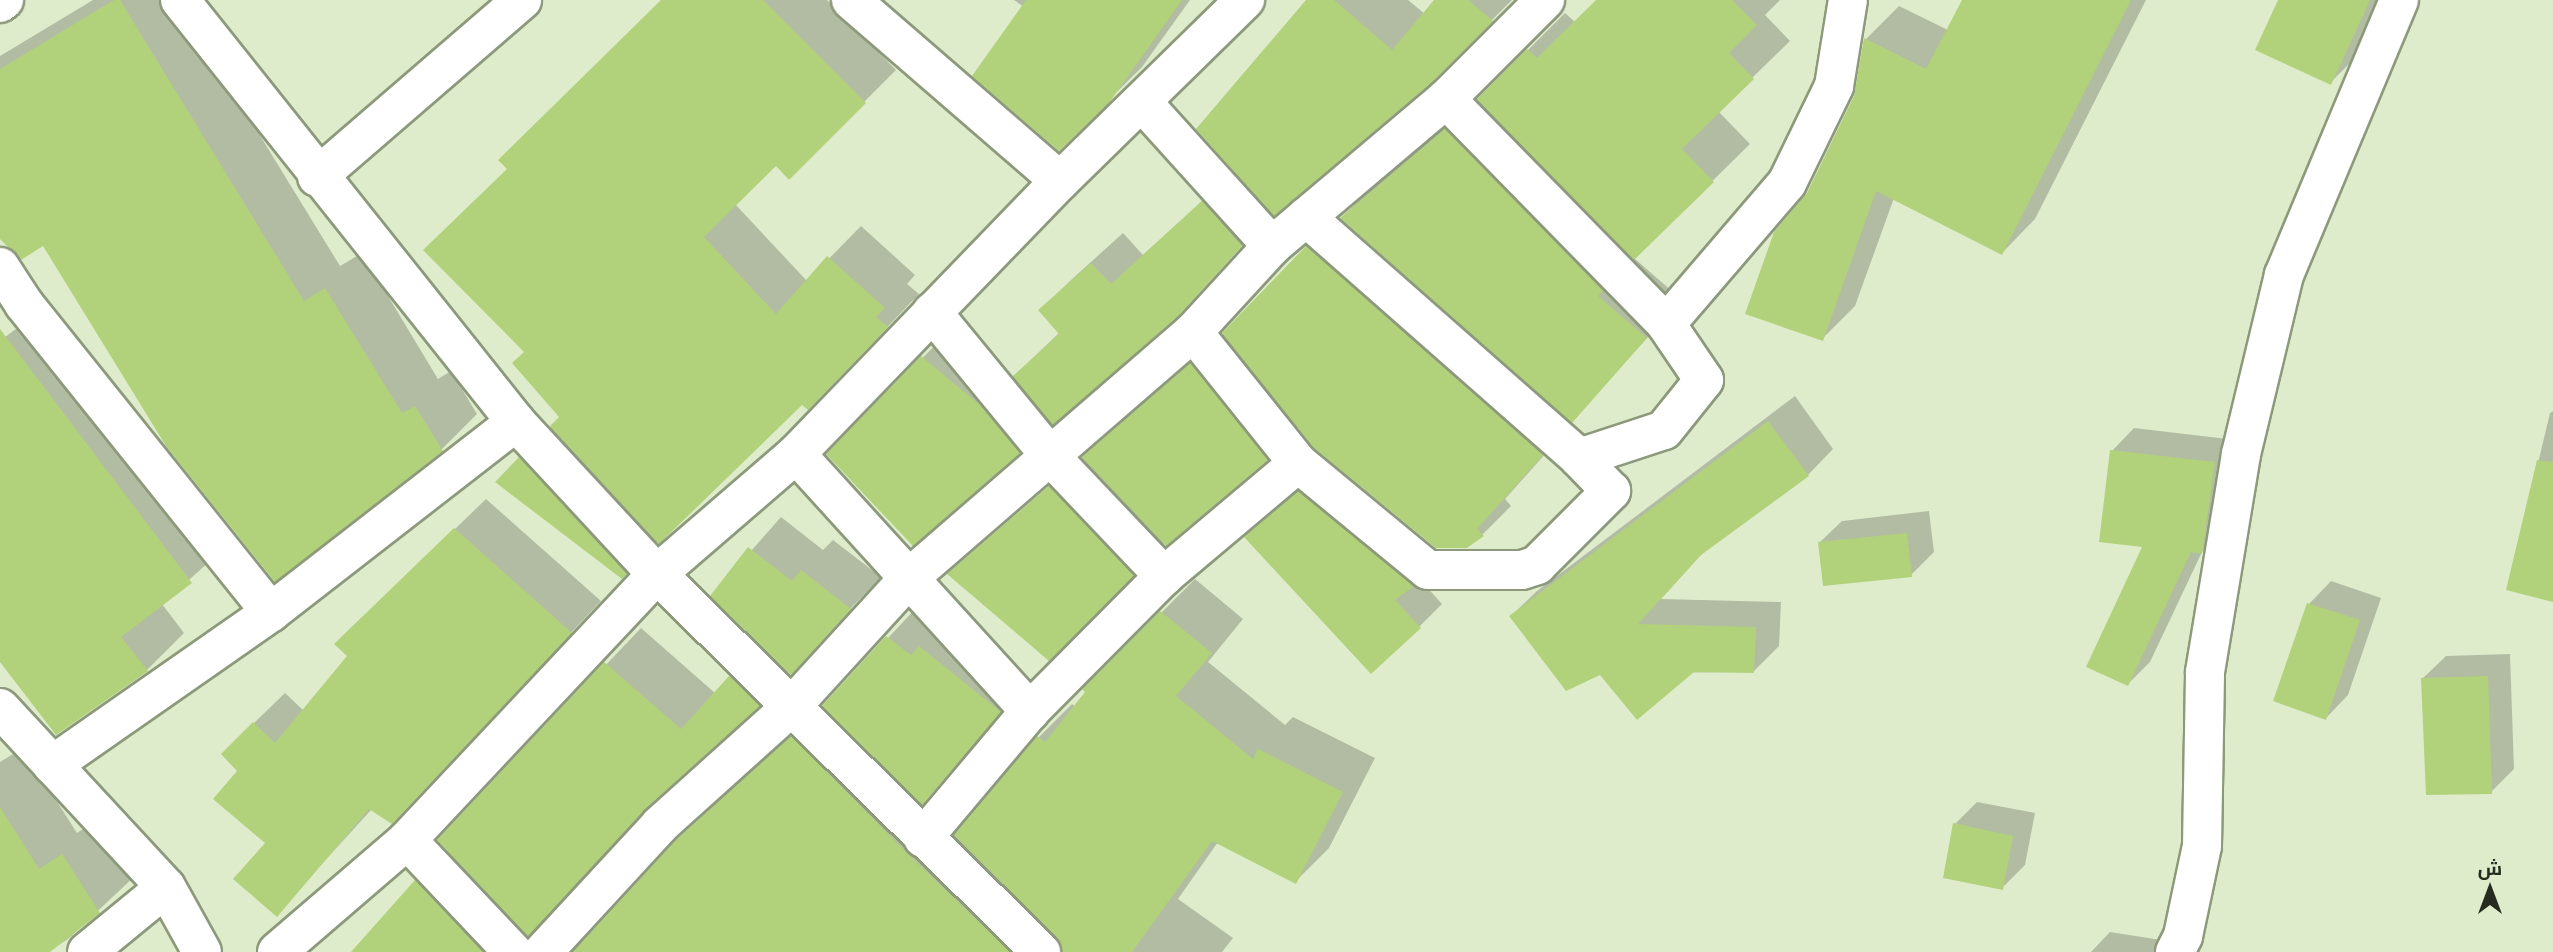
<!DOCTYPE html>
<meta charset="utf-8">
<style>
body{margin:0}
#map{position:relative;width:2553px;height:952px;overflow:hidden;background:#dfeccc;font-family:"Asap Condensed",Cairo,sans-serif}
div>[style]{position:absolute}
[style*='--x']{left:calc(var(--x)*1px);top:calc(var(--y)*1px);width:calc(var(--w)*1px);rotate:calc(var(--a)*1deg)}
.shadow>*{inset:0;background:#0003}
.building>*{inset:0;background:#b1d27a}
.roads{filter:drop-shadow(2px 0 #8c997b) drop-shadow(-2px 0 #8c997b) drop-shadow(0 2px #8c997b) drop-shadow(0 -2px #8c997b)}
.minor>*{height:38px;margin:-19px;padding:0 19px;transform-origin:19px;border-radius:19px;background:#fff}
span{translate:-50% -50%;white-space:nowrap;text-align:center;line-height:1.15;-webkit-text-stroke:7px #dfeccc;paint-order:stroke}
.north{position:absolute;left:2455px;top:854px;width:70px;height:70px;-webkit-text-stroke:5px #dfeccc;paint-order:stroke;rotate:0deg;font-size:19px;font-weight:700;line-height:28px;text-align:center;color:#262b1f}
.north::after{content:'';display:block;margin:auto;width:24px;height:32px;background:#262b1f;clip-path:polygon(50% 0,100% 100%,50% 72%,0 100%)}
</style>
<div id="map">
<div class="shadow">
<div style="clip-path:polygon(93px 0,177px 0,340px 266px,362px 253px,438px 379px,451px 371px,477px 414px,441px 450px,44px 244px,21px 257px,6px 245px,0 235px,0 56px)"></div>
<div style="clip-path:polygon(663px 0,827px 0,896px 70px,789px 177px,776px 163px,735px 204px,807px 281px,861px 226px,915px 275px,907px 284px,919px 294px,840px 376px,801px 403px,622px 577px,497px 481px,561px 417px,526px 351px,509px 168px)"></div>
<div style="clip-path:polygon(1014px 0,1190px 0,1142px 67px,1059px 149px,1024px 7px)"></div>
<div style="clip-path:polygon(1312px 0,1408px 0,1425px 14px,1437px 0,1512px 0,1430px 82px,1273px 212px,1177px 315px,1019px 452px,828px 454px,954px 326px,1013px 377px,1060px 332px,1040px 311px,1071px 280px,1123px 233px,1143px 255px,1236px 170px)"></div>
<div style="clip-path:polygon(1598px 0,1780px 0,1765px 15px,1790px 41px,1718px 111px,1750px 144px,1634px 258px,1682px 300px,1572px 420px,1342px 217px,1379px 181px,1484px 94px,1565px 13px,1575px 22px)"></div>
<div style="clip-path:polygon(1964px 0,2146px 0,2035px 219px,2002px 253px,1894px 198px,1855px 306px,1822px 339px,1808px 194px,1855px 96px,1866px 39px,1899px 6px,1948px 30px)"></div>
<div style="clip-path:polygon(2280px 0,2380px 0,2353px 60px,2331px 82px)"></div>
<div style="clip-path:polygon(1336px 219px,1570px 426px,1505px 499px,1511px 506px,1482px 535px,1299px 426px,1165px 542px,1049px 659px,949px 574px,1223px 335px)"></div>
<div style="clip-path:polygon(47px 305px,228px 545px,162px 604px,184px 633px,147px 670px,0 659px,0 341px)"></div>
<div style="clip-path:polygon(1795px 396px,1833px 449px,1808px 475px,1707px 548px,1661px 599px,1781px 602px,1779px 646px,1753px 672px,1600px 673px,1511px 616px,1537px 591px)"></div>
<div style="clip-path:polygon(2553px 411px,2553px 591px,2508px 589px,2550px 413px)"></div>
<div style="clip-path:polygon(2134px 428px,2236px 440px,2224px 529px,2202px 552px,2150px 662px,2128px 684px,2145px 545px,2112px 451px)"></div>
<div style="clip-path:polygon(1322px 470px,1442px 604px,1419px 627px,1246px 537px)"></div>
<div style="clip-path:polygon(486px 499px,601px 601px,422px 791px,372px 809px,276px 914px,267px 842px,239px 771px,254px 723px,285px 693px,304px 711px,350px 656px,367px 614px)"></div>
<div style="clip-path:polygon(1929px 511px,1934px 552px,1911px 575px,1819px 543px,1842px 521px)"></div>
<div style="clip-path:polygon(781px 517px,823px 550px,833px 540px,881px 577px,758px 704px,661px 792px,531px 935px,541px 941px,562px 935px,584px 940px,711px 808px,826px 704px,918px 606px,951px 616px,1031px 680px,923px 801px,957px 834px,1039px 737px,1072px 704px,1076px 707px,1088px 692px,1085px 689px,1195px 579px,1243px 619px,1208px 662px,1285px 725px,1293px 717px,1375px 758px,1329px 848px,1296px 881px,1218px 842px,1178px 899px,1233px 938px,1222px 952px,353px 952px,449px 850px,439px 840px,641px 628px,715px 693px,762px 645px,712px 595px)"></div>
<div style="clip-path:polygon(2331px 581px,2381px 598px,2348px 695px,2326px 718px,2309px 604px)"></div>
<div style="clip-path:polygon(2510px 654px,2514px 769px,2491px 792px,2423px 678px,2446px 656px)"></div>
<div style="clip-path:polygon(23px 748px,77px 833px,96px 820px,136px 875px,68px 939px,47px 952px,0 952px,0 762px)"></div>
<div style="clip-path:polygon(1977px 802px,2035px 813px,2025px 865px,2002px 888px,1955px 824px)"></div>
<div style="clip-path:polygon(2110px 932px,2161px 940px,2160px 952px,2091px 952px)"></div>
</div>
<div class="building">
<div style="clip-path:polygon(114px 0,120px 0,304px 301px,325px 288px,402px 413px,415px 406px,443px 451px,275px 582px,166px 446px,43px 246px,21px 260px,0 239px,0 69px)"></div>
<div style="clip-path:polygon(661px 0,763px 0,866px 103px,789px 180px,776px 166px,704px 237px,776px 314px,827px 256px,885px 308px,876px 317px,888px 327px,808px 410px,802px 405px,659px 544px,550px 426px,559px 417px,512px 363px,524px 352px,423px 250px,507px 169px,498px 160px)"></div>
<div style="clip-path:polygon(1026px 0,1182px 0,1109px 103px,1059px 151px,972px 76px)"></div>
<div style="clip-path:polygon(1306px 0,1334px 0,1392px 50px,1434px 0,1468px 0,1493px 21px,1431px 83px,1274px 216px,1196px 129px)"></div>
<div style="clip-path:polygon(1596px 0,1732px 0,1757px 25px,1729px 53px,1754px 79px,1682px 149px,1714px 182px,1634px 260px,1477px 99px,1527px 49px,1537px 58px)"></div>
<div style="clip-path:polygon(1962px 0,2131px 0,2002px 255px,1876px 191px,1823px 341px,1745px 314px,1774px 232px,1807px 193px,1854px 96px,1864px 38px,1926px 69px)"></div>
<div style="clip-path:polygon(2278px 0,2370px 0,2331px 85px,2255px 50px)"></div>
<div style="clip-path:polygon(1445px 129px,1603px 291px,1598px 296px,1647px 338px,1572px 423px,1340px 218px)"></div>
<div style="clip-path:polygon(1202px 201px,1242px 246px,1178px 316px,1053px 425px,1013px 376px,1059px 334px,1038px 310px,1091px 263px,1111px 284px)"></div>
<div style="clip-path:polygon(1306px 246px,1543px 455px,1477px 529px,1484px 536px,1467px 548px,1436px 548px,1314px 448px,1222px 333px)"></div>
<div style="clip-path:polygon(0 329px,192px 583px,121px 637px,148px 671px,56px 735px,0 662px)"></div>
<div style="clip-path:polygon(921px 356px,980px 405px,1020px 453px,913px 546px,826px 454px)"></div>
<div style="clip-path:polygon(1190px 363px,1268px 460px,1166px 546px,1082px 457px)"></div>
<div style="clip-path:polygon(1768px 421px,1809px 476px,1701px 555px,1638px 624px,1756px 627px,1754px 673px,1694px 672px,1637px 720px,1600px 675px,1566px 691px,1509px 616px)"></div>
<div style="clip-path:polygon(2110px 450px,2215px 462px,2202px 554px,2191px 552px,2128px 686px,2086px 667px,2142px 547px,2099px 542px)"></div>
<div style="clip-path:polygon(519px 457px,627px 574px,622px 579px,495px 482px)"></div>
<div style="clip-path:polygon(2537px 460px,2553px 462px,2553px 602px,2506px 590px)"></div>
<div style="clip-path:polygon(1049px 486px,1134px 576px,1049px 661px,947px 574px)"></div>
<div style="clip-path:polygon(1298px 491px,1414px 586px,1395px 600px,1421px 628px,1371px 674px,1244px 537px)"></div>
<div style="clip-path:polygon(454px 528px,572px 633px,392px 824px,369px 809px,277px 917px,233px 879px,265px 843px,213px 799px,237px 771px,221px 754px,253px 722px,275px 743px,347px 656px,334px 644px)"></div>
<div style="clip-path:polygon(1907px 533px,1912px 577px,1823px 586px,1818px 542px)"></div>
<div style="clip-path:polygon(748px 547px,792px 581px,801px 570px,851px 609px,791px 675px,710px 596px)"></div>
<div style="clip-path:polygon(2307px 603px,2360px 620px,2326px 720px,2273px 701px)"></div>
<div style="clip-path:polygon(1160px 611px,1212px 653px,1176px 696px,1253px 759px,1258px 749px,1343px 792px,1296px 884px,1212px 841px,1132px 952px,1062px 952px,1056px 936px,954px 835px,1037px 736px,1045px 742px,1085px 692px,1082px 689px)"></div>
<div style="clip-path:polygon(886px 636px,911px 655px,919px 646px,1001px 712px,922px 805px,822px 706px)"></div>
<div style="clip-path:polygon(604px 662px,681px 729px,729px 676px,760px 706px,645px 809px,528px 936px,437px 840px)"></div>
<div style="clip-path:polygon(2488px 676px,2492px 794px,2426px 795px,2421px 678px)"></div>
<div style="clip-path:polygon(791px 736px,908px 854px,1010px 952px,573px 952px,675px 841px)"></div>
<div style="clip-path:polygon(0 807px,39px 869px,62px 854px,100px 913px,50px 952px,0 952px)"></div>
<div style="clip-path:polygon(1953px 823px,2013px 836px,2003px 890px,1943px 878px)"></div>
<div style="clip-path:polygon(415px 880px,483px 952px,351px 952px)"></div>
</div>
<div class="roads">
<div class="minor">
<div style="--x:180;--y:0;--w:539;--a:51.47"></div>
<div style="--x:516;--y:422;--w:207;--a:47.2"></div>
<div style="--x:657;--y:574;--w:539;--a:44.55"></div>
<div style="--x:851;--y:0;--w:276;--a:40.9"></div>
<div style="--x:0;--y:3;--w:5;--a:-37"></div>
<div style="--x:1446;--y:99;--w:315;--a:45.6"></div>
<div style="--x:1142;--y:102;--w:194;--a:47.9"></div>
<div style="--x:317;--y:177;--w:271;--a:-40.8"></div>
<div style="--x:1306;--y:217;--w:364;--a:41.4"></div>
<div style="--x:0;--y:267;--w:44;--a:57"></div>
<div style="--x:24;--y:304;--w:395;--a:51.3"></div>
<div style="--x:932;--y:312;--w:189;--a:50.6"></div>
<div style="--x:1052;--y:458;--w:163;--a:46.5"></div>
<div style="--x:796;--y:454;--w:348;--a:47.7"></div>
<div style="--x:1298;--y:463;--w:168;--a:39.5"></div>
<div style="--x:1428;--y:570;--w:94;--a:0"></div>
<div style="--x:1522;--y:570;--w:16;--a:-18"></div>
<div style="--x:1537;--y:565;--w:105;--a:-45"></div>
<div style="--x:1611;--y:491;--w:46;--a:-134.1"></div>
<div style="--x:1579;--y:458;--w:89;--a:-18.2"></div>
<div style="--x:1664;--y:430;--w:64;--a:-51.3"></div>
<div style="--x:1704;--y:380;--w:68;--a:-124.2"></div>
<div style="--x:1666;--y:324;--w:186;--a:-49.4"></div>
<div style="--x:1787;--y:183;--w:108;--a:-64.1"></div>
<div style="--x:1834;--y:86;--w:87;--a:-80.8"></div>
<div style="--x:0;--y:708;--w:244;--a:47.2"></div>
<div style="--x:166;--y:887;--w:74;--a:61"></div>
<div style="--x:52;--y:765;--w:267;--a:-34.9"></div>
<div style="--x:271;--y:612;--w:310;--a:-37.8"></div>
<div style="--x:923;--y:838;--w:166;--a:-49.9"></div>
<div style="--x:1030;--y:711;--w:190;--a:-45.2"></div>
<div style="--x:1164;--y:576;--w:175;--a:-40.1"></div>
<div style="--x:1298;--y:463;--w:168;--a:-128.7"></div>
<div style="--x:407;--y:840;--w:154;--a:46.6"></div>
<div style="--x:87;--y:952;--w:102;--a:-39.4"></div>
<div style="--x:277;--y:952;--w:172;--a:-40.7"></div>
<div style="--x:407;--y:840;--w:365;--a:-46.8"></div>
<div style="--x:657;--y:574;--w:184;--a:-40.8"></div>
<div style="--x:796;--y:454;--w:380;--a:-46"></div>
<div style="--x:1060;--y:181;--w:259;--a:-44.4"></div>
<div style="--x:543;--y:952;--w:173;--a:-47.3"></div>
<div style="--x:660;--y:825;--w:178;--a:-42"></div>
<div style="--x:792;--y:706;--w:173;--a:-47.6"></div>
<div style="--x:909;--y:578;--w:376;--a:-40.9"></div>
<div style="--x:1193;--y:332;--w:117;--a:-47.4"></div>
<div style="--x:1272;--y:246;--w:228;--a:-40.2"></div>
<div style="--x:1446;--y:99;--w:140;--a:-45"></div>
<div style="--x:2175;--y:952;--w:18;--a:-63"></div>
<div style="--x:2183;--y:936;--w:92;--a:-78.1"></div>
<div style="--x:2202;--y:846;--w:174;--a:-89"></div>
<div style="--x:2205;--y:672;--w:221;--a:-80.6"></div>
<div style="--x:2241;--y:454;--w:184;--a:-76.5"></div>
<div style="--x:2284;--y:275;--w:298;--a:-67.3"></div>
</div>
</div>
<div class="north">ش</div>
</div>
